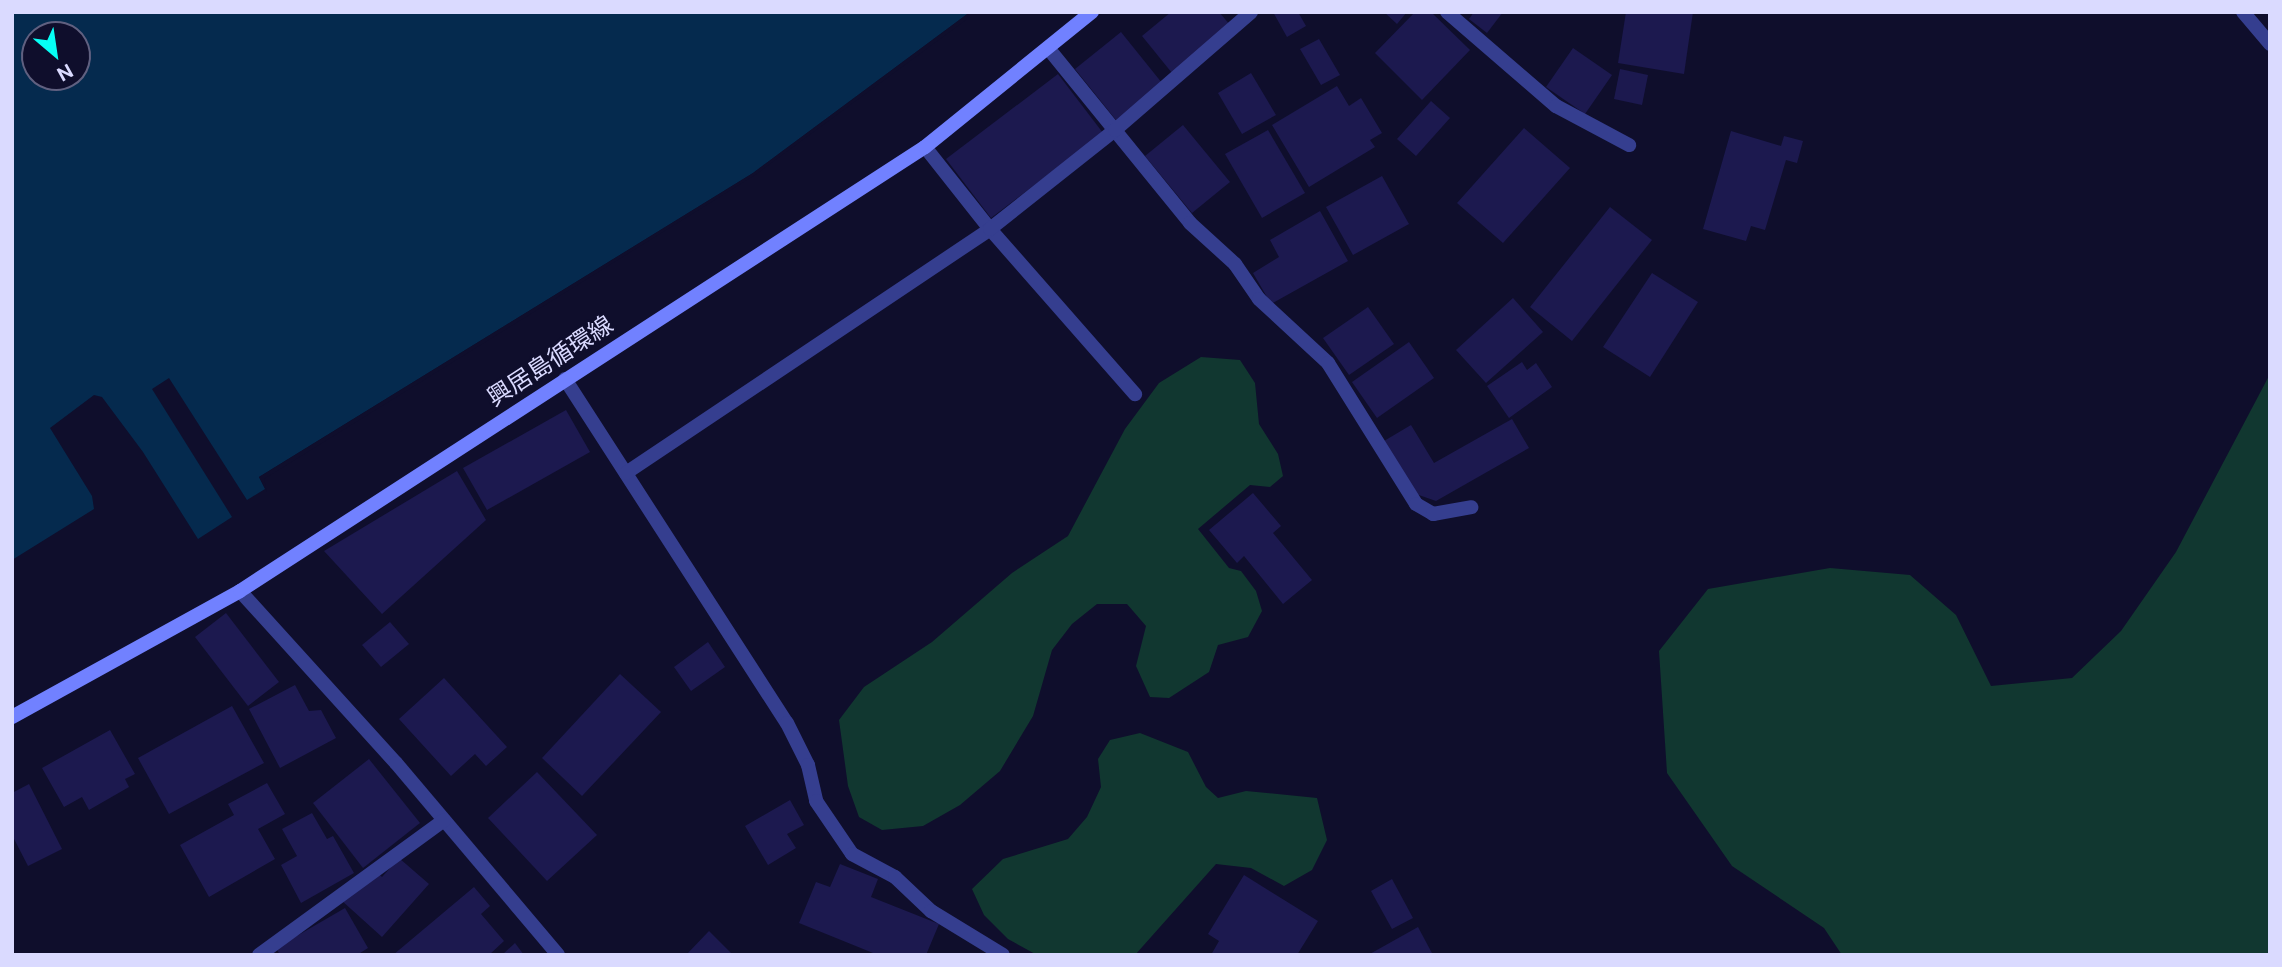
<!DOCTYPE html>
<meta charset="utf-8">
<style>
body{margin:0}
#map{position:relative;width:2282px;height:967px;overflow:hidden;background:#0f0e2c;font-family:"Public Sans","Noto Sans JP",sans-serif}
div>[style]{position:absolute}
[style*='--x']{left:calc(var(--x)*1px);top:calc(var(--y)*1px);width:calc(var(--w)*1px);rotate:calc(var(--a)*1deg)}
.green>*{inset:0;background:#113730}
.water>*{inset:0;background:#052a4e}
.pier>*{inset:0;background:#0f0e2c}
.building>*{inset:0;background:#1c194f}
.minor>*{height:14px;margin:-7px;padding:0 7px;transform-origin:7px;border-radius:7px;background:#353e8f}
.secondary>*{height:14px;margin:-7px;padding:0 7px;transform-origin:7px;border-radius:7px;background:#7181ff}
span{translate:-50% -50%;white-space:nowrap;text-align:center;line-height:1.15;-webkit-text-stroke:5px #0f0e2c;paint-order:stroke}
.street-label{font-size:24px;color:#dadaff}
.frame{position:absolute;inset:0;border:14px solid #dadaff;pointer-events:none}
.north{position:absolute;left:21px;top:21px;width:70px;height:70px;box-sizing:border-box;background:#0f0e2c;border:2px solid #606080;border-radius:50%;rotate:151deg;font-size:19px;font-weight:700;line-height:28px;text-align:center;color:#dadaff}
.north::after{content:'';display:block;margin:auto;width:24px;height:32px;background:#06fff5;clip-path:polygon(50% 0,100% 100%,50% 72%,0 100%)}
</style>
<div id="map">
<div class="green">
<div style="clip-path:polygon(1201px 357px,1240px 360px,1255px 383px,1259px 424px,1278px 454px,1283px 476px,1270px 487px,1250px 485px,1198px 529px,1229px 568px,1241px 571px,1256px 591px,1262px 611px,1248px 637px,1218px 645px,1209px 672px,1169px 698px,1150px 697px,1136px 666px,1146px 626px,1127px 604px,1097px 604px,1072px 624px,1052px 650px,1033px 716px,1000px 771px,960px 805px,923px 826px,882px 830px,859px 817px,848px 786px,839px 720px,864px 687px,932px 642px,1012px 573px,1068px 536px,1125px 429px,1159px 383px)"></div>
<div style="clip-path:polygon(2270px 374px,2270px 955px,1842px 955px,1824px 928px,1732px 866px,1667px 773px,1659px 651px,1708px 589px,1830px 568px,1910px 575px,1956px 615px,1991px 686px,2072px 678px,2121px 631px,2176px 552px)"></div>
<div style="clip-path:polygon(1140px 733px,1188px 752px,1206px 787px,1218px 798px,1246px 791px,1317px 798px,1327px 840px,1312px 870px,1284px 886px,1251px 868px,1216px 864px,1135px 955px,1037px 955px,1008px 939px,984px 915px,972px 889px,1003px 859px,1068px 839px,1087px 817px,1101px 787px,1098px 759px,1110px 740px)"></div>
</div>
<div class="water">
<div style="clip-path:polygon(evenodd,12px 12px,970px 12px,753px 173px,259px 477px,265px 489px,247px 500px,169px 378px,152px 389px,232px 517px,198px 539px,143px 452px,102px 397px,94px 395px,50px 428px,92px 496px,94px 509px,12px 560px,12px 12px,35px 35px,77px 35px,77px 77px,35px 77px,35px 35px)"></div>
</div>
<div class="pier">
<div style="clip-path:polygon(970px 12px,966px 20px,755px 175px,264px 479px,267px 492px,259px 477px,753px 173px)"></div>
</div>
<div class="building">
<div style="clip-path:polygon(1171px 12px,1219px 12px,1231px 26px,1172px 73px,1142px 36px)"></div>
<div style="clip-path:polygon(1273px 12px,1298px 12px,1306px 26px,1287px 37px)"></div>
<div style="clip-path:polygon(1384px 12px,1407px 12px,1397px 24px)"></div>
<div style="clip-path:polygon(1415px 12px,1431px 12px,1470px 50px,1422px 100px,1375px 53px)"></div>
<div style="clip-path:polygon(1474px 12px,1503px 12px,1487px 33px,1469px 19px)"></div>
<div style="clip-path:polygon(1626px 12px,1693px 12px,1684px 74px,1618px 63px)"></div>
<div style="clip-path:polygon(1121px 32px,1162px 83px,1116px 120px,1075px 69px)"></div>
<div style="clip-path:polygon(1319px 39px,1340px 75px,1321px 85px,1300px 49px)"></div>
<div style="clip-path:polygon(1573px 48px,1612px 75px,1585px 114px,1546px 87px)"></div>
<div style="clip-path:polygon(1620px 69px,1648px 75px,1642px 105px,1614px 99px)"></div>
<div style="clip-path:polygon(1251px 73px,1276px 115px,1242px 134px,1218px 93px)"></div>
<div style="clip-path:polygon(1058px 74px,1103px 133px,991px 218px,946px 159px)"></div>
<div style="clip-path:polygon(1337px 86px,1349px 106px,1361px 98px,1382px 133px,1370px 140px,1375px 147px,1309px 187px,1272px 125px)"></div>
<div style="clip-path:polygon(1431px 101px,1450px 118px,1416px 156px,1397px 139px)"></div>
<div style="clip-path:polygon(1183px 125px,1230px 182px,1192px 213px,1145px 156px)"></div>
<div style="clip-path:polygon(1524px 128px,1570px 168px,1503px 243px,1457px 203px)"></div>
<div style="clip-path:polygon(1268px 130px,1305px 193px,1262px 218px,1225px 154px)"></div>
<div style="clip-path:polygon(1731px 131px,1781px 146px,1784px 136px,1803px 141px,1797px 163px,1786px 160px,1765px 230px,1751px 226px,1746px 241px,1703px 229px)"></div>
<div style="clip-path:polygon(1382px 176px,1409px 224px,1353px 255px,1326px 207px)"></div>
<div style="clip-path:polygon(1610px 207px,1652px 240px,1572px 341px,1530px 307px)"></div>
<div style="clip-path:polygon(1320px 211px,1348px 261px,1271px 304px,1253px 273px,1279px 257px,1270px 240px)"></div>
<div style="clip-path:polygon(1652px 273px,1698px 302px,1650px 377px,1603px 347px)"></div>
<div style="clip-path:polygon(1513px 298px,1543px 332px,1486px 383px,1456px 350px)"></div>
<div style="clip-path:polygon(1368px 307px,1394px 344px,1349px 375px,1323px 338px)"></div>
<div style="clip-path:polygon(1409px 342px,1434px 378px,1377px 418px,1352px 382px)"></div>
<div style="clip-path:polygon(1522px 362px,1527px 370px,1536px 363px,1552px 387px,1509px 418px,1487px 386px)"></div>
<div style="clip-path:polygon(566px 410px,590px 452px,487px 510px,463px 468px)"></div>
<div style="clip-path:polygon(1512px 419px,1529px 448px,1436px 501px,1413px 493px,1384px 441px,1411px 425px,1434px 463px)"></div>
<div style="clip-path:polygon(457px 471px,486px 520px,382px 614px,324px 551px)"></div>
<div style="clip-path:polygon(1253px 493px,1281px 526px,1273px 533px,1312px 580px,1283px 604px,1244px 556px,1237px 563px,1209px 530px)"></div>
<div style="clip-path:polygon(226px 613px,279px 682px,248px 706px,195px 637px)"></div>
<div style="clip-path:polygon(390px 622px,409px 644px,381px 667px,362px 645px)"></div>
<div style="clip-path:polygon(708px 642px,725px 667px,691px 691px,674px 667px)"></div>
<div style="clip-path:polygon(620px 674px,661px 712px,582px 796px,542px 758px)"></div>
<div style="clip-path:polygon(444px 678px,507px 747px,486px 766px,475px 754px,451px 776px,399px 719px)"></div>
<div style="clip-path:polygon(295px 685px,309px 711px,321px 710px,336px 738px,280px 768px,249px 709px)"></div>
<div style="clip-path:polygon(232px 706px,264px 763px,169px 814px,138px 758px)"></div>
<div style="clip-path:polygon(110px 730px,135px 774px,125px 779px,129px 787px,89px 810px,82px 797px,64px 807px,42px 768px)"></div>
<div style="clip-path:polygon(369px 759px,420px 823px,363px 868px,313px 803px)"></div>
<div style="clip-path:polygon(537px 772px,597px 835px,547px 881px,488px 818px)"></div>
<div style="clip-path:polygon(267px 783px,285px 814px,258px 829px,275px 859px,209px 897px,180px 845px,234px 815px,228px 804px)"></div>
<div style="clip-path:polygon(29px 784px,62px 849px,28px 866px,12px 835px,12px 793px)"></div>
<div style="clip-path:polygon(790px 800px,804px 825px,787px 834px,796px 848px,768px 865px,745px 826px)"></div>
<div style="clip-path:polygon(312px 813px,327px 839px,333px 836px,354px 873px,301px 903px,281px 865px,297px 856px,282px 829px)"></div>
<div style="clip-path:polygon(399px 858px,429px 884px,382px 937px,341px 900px,377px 872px,382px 877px)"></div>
<div style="clip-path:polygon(840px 864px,878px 879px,871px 897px,939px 924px,926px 955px,878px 955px,799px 923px,816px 882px,830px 887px)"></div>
<div style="clip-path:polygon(1244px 875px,1318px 921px,1297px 955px,1211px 955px,1219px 941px,1208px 934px)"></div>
<div style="clip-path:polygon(1392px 879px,1413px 918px,1392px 929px,1371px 891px)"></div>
<div style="clip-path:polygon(474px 887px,490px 906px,481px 914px,504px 941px,489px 955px,393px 955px)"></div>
<div style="clip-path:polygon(345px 908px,368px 948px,357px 955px,280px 955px,276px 948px)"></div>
<div style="clip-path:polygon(1418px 927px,1433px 955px,1368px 955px)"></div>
<div style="clip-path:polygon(709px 931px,733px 955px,686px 955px)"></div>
<div style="clip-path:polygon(515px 943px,524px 955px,502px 955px)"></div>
</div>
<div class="minor">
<div style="--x:1447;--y:12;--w:144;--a:40.8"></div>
<div style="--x:1556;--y:106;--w:83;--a:28.1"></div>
<div style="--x:2243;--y:12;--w:42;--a:49.8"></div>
<div style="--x:1048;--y:48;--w:225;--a:50.9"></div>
<div style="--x:1190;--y:223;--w:61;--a:42.3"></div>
<div style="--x:1235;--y:264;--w:42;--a:55.6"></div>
<div style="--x:1259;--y:299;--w:94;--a:42.8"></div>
<div style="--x:1328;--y:363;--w:166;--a:58"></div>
<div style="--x:1416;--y:504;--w:20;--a:30"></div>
<div style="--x:1433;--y:514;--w:39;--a:-10"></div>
<div style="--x:925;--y:147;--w:105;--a:51.6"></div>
<div style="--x:990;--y:229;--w:220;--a:48.7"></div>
<div style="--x:565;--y:379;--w:409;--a:57.2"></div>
<div style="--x:787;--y:723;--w:47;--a:63.4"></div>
<div style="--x:808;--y:765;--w:37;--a:77"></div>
<div style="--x:816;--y:801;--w:64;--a:55.8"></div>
<div style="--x:852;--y:854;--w:49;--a:28.1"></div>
<div style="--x:895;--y:877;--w:50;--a:43.4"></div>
<div style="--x:931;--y:911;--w:84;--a:31.4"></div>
<div style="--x:626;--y:473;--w:438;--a:-33.8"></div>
<div style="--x:990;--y:229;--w:159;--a:-38.4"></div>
<div style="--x:1115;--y:130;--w:180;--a:-40.9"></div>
<div style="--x:240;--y:591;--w:232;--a:47.8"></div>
<div style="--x:396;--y:763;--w:251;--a:49.8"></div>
<div style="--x:259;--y:955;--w:229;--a:-36.1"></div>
</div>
<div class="secondary">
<div style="--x:12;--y:717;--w:260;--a:-28.9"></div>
<div style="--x:240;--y:591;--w:816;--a:-32.95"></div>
<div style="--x:925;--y:147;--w:215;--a:-39"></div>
</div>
<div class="street-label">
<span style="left:550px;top:361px;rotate:-33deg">興居島循環線</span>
</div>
<div class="frame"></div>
<div class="north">N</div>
</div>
